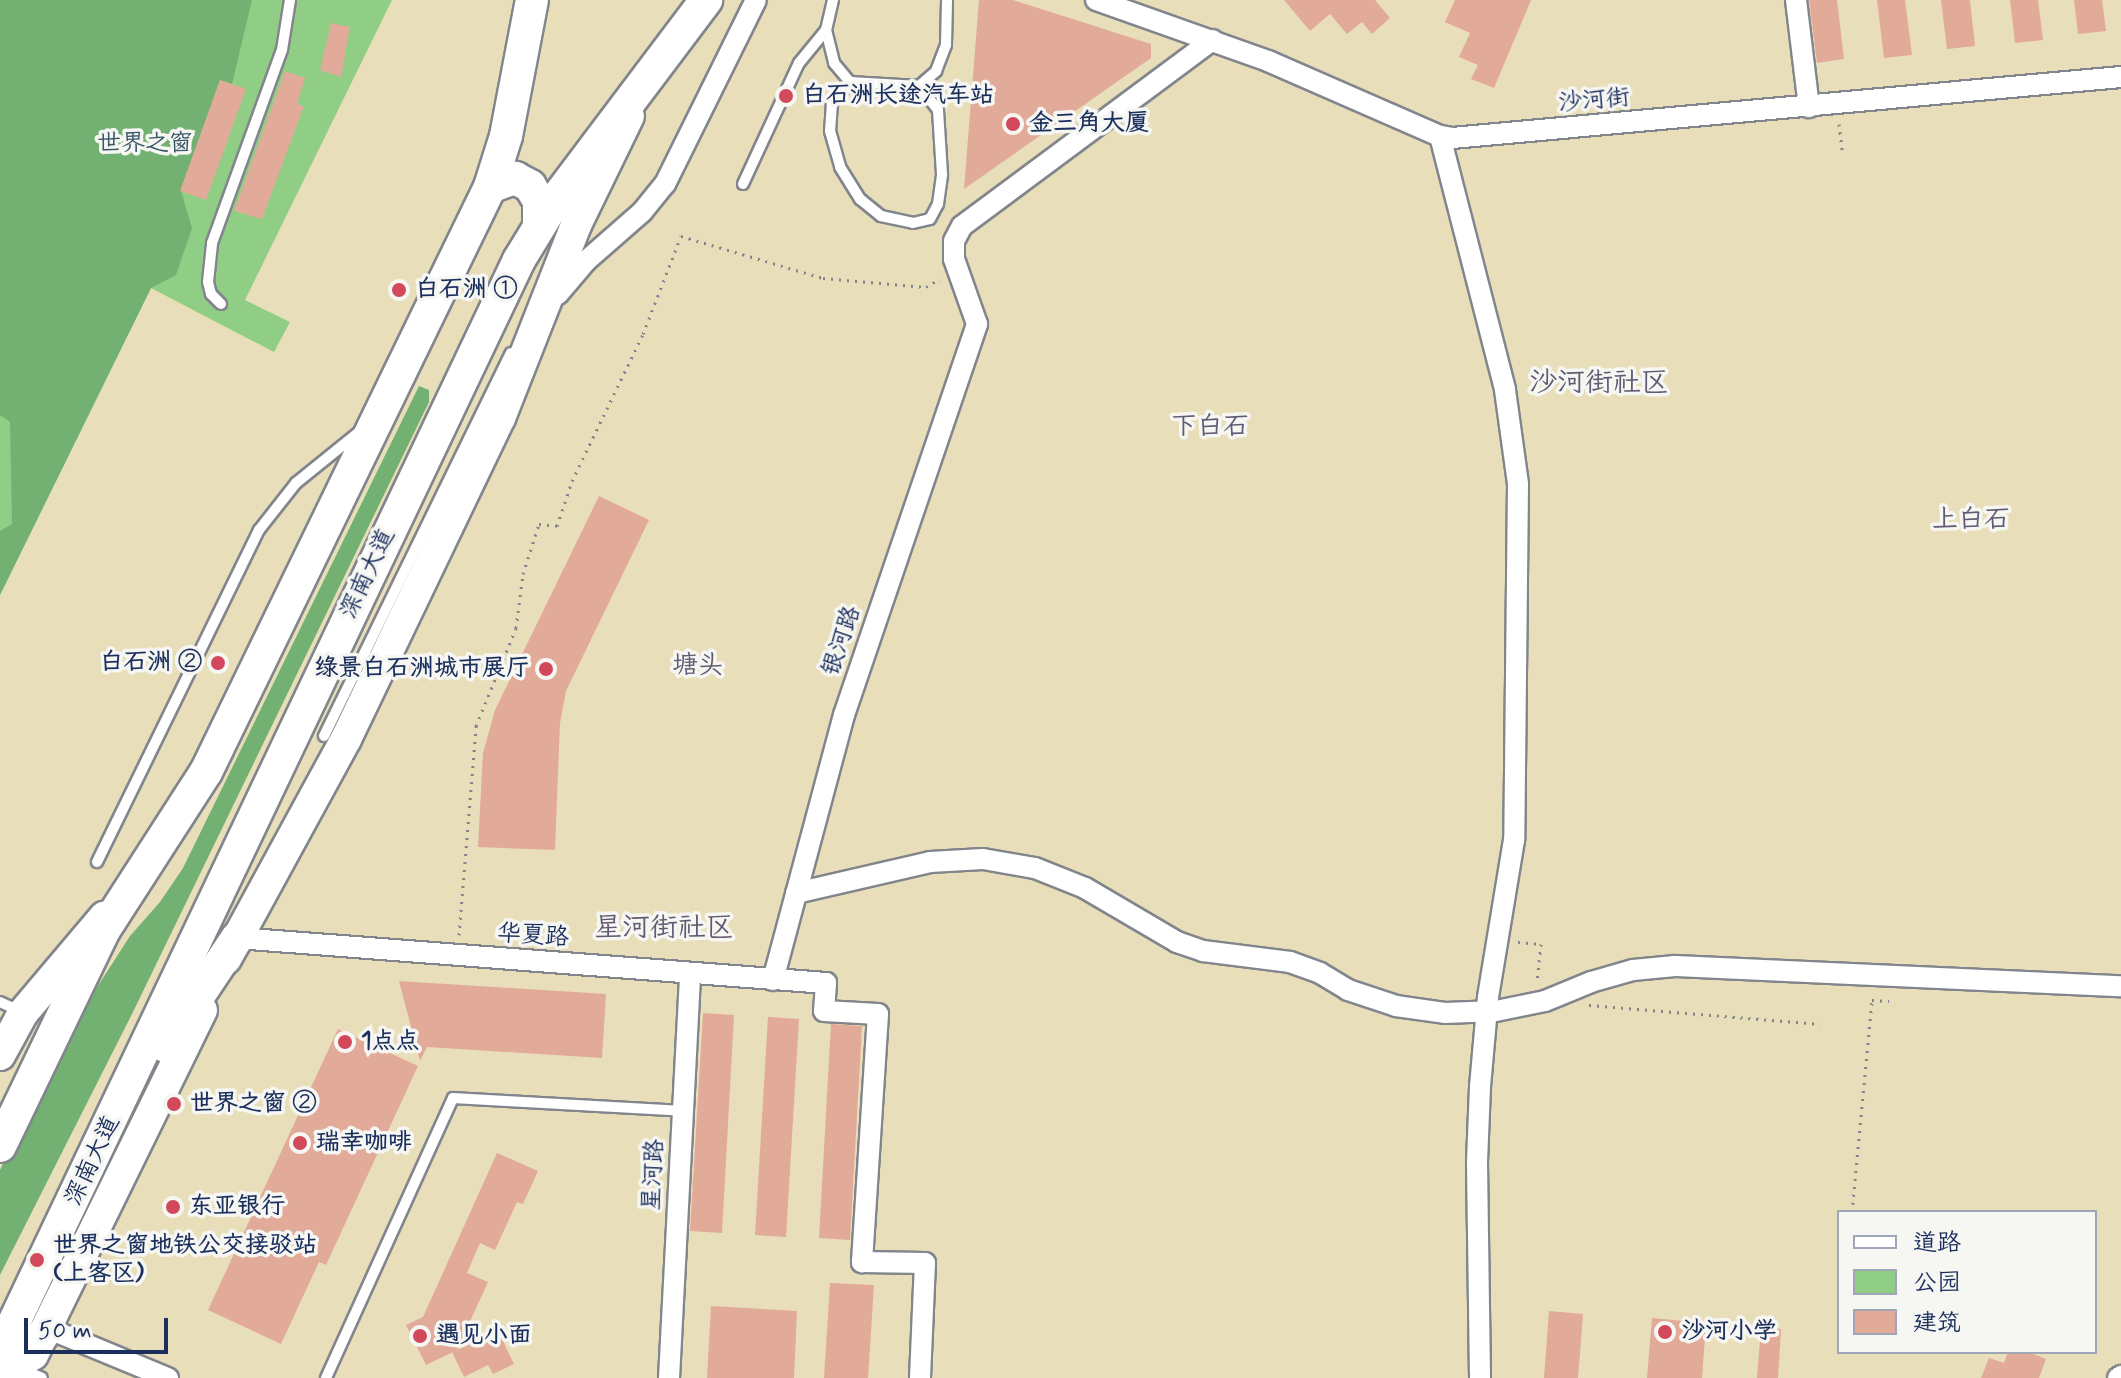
<!DOCTYPE html>
<meta charset="utf-8">
<style>
body{margin:0}
#map{position:relative;width:2121px;height:1378px;overflow:hidden;background:#e8deba;font-family:Mynerve,"LXGW WenKai TC",sans-serif}
div>[style]{position:absolute}
[style*='--x']{left:calc(var(--x)*1px);top:calc(var(--y)*1px);width:calc(var(--w)*1px);rotate:calc(var(--a)*1deg)}
.green>*{inset:0;background:#8fce84}
.forest>*{inset:0;background:#73b172}
.building>*{inset:0;background:#e2aa99}
.path>*{height:3px;margin-top:-1.5px;transform-origin:0;background:repeating-linear-gradient(90deg,#82868c 0 2px,transparent 0 8px)}
.roads{filter:drop-shadow(2px 0 #82868c) drop-shadow(-2px 0 #82868c) drop-shadow(0 2px #82868c) drop-shadow(0 -2px #82868c)}
.lane>*{height:10px;margin:-5px;padding:0 5px;transform-origin:5px;border-radius:5px;background:#fff}
.street>*{height:20px;margin:-10px;padding:0 10px;transform-origin:10px;border-radius:10px;background:#fff}
.secondary>*{height:30px;margin:-15px;padding:0 15px;transform-origin:15px;border-radius:15px;background:#fff}
.primary>*{height:32px;margin:-16px;padding:0 16px;transform-origin:16px;border-radius:16px;background:#fff}
.dots>*{width:22px;height:22px;translate:-50% -50%;box-sizing:border-box;border:4px solid #f6f6f2;border-radius:50%}
span{translate:-50% -50%;white-space:nowrap;text-align:center;line-height:1.15;-webkit-text-stroke:7px #f6f6f2;paint-order:stroke}
.poi-label{font-size:24px;color:#1b2f5e;font-weight:700}
.left{translate:0 -50%;text-align:left}
.right{translate:-100% -50%;text-align:right}
.street-label{font-size:24px;color:#1b2f5e}
.park-label{font-size:24px;color:#385768}
.neighbourhood-label{font-size:26px;color:#615a73}
.quarter-label{font-size:28px;color:#615a73}
.legend{position:absolute;left:1837px;top:1210px;width:260px;height:144px;box-sizing:border-box;background:#f6f6f2;border:2px solid #9ea6b7;margin:0;padding:10px 14px;list-style:none;font-size:24px;color:#1b2f5e}
.legend li{display:flex;align-items:center;gap:16px;height:40px}
.legend b{width:40px;border:2px solid #9ea6b7}
.scale{position:absolute;left:24px;top:1318px;width:144px;height:36px;box-sizing:border-box;border:4px solid #1b2f5e;border-top:0;padding-left:10px;font-size:24px;line-height:28px;white-space:nowrap;color:#1b2f5e;-webkit-text-stroke:6px #f6f6f2;paint-order:stroke}
</style>
<div id="map">
<div class="green">
<div style="clip-path:polygon(0 0,392px 0,245px 300px,290px 322px,274px 352px,151px 288px,0 595px)"></div>
</div>
<div class="forest">
<div style="clip-path:polygon(0 0,252px 0,232px 84px,220px 80px,181px 191px,192px 228px,176px 275px,151px 288px,0 595px,0 531px,12px 524px,10px 422px,0 415px)"></div>
<div style="clip-path:polygon(419px 386px,429px 390px,429px 402px,132px 1014px,0 1275px,0 1170px,61px 1043px,130px 936px,160px 902px,183px 868px)"></div>
</div>
<div class="building">
<div style="clip-path:polygon(979px 0,1013px 0,1151px 44px,1151px 58px,964px 189px)"></div>
<div style="clip-path:polygon(1284px 0,1375px 0,1390px 18px,1372px 34px,1362px 22px,1347px 34px,1330px 14px,1310px 31px)"></div>
<div style="clip-path:polygon(1455px 0,1531px 0,1494px 88px,1471px 79px,1478px 65px,1459px 57px,1470px 33px,1445px 22px)"></div>
<div style="clip-path:polygon(1809px 0,1837px 0,1844px 59px,1817px 63px)"></div>
<div style="clip-path:polygon(1877px 0,1905px 0,1912px 55px,1884px 58px)"></div>
<div style="clip-path:polygon(1941px 0,1970px 0,1975px 46px,1947px 49px)"></div>
<div style="clip-path:polygon(2010px 0,2038px 0,2043px 40px,2015px 43px)"></div>
<div style="clip-path:polygon(2074px 0,2102px 0,2106px 31px,2078px 34px)"></div>
<div style="clip-path:polygon(331px 23px,350px 27px,341px 77px,320px 70px)"></div>
<div style="clip-path:polygon(285px 71px,305px 78px,297px 104px,304px 106px,262px 219px,234px 211px)"></div>
<div style="clip-path:polygon(220px 80px,246px 89px,206px 200px,180px 191px)"></div>
<div style="clip-path:polygon(599px 496px,649px 520px,566px 691px,560px 723px,555px 850px,478px 847px,483px 753px,495px 710px)"></div>
<div style="clip-path:polygon(399px 981px,606px 994px,602px 1058px,427px 1047px,420px 1061px)"></div>
<div style="clip-path:polygon(703px 1013px,734px 1015px,722px 1233px,690px 1231px)"></div>
<div style="clip-path:polygon(768px 1017px,799px 1019px,786px 1237px,755px 1235px)"></div>
<div style="clip-path:polygon(831px 1024px,862px 1026px,850px 1240px,819px 1238px)"></div>
<div style="clip-path:polygon(338px 1029px,418px 1066px,326px 1265px,319px 1262px,281px 1344px,208px 1310px)"></div>
<div style="clip-path:polygon(497px 1153px,538px 1171px,523px 1204px,517px 1202px,495px 1250px,480px 1243px,467px 1273px,488px 1282px,457px 1350px,426px 1365px,406px 1325px,423px 1317px)"></div>
<div style="clip-path:polygon(830px 1283px,874px 1285px,868px 1378px,824px 1378px)"></div>
<div style="clip-path:polygon(711px 1306px,797px 1311px,794px 1378px,707px 1378px)"></div>
<div style="clip-path:polygon(1549px 1311px,1583px 1314px,1578px 1378px,1544px 1378px)"></div>
<div style="clip-path:polygon(1652px 1318px,1706px 1323px,1702px 1378px,1647px 1378px)"></div>
<div style="clip-path:polygon(1761px 1327px,1781px 1329px,1778px 1378px,1757px 1378px)"></div>
<div style="clip-path:polygon(489px 1335px,492px 1341px,501px 1337px,514px 1364px,493px 1374px,488px 1365px,464px 1377px,452px 1352px)"></div>
<div style="clip-path:polygon(2008px 1352px,2028px 1352px,2046px 1359px,2039px 1378px,1981px 1378px,1989px 1358px,2004px 1363px)"></div>
</div>
<div class="path">
<div style="--x:1839;--y:124;--w:31;--a:83"></div>
<div style="--x:459;--y:935;--w:210;--a:-85.3"></div>
<div style="--x:476;--y:726;--w:106;--a:-67.8"></div>
<div style="--x:516;--y:628;--w:54;--a:-82.6"></div>
<div style="--x:523;--y:574;--w:52;--a:-72.3"></div>
<div style="--x:539;--y:524;--w:18;--a:6"></div>
<div style="--x:557;--y:526;--w:47;--a:-71.6"></div>
<div style="--x:572;--y:481;--w:163;--a:-64.2"></div>
<div style="--x:643;--y:334;--w:105;--a:-68.8"></div>
<div style="--x:681;--y:236;--w:148;--a:16.5"></div>
<div style="--x:823;--y:278;--w:103;--a:5"></div>
<div style="--x:926;--y:287;--w:16;--a:-30"></div>
<div style="--x:1518;--y:942;--w:23;--a:5"></div>
<div style="--x:1541;--y:944;--w:37;--a:96"></div>
<div style="--x:1589;--y:1005;--w:232;--a:4.7"></div>
<div style="--x:1852;--y:1212;--w:213;--a:-84.6"></div>
<div style="--x:1872;--y:1000;--w:17;--a:3"></div>
</div>
<div class="roads">
<div class="lane">
<div style="--x:833;--y:0;--w:31;--a:103"></div>
<div style="--x:826;--y:30;--w:34;--a:76"></div>
<div style="--x:834;--y:63;--w:25;--a:50"></div>
<div style="--x:850;--y:82;--w:69;--a:3.3"></div>
<div style="--x:919;--y:86;--w:23;--a:-41"></div>
<div style="--x:936;--y:71;--w:28;--a:-69"></div>
<div style="--x:946;--y:45;--w:45;--a:-88.7"></div>
<div style="--x:850;--y:82;--w:28;--a:131"></div>
<div style="--x:832;--y:103;--w:28;--a:94"></div>
<div style="--x:830;--y:131;--w:37;--a:74"></div>
<div style="--x:840;--y:167;--w:38;--a:58"></div>
<div style="--x:860;--y:199;--w:27;--a:39"></div>
<div style="--x:881;--y:216;--w:33;--a:12"></div>
<div style="--x:913;--y:223;--w:17;--a:-13"></div>
<div style="--x:930;--y:219;--w:17;--a:-62"></div>
<div style="--x:938;--y:204;--w:30;--a:-82"></div>
<div style="--x:942;--y:174;--w:64;--a:-93.6"></div>
<div style="--x:938;--y:110;--w:31;--a:-128"></div>
<div style="--x:743;--y:184;--w:133;--a:-65.2"></div>
<div style="--x:799;--y:63;--w:43;--a:-50.7"></div>
<div style="--x:221;--y:304;--w:14;--a:-135"></div>
<div style="--x:211;--y:294;--w:12;--a:-104"></div>
<div style="--x:208;--y:282;--w:39;--a:-84"></div>
<div style="--x:212;--y:243;--w:205;--a:-70.1"></div>
<div style="--x:282;--y:50;--w:51;--a:-80.9"></div>
<div style="--x:324;--y:736;--w:426;--a:-64"></div>
<div style="--x:97;--y:862;--w:369;--a:-64"></div>
<div style="--x:259;--y:530;--w:60;--a:-51.8"></div>
<div style="--x:296;--y:483;--w:80;--a:-38.9"></div>
<div style="--x:0;--y:1002;--w:23;--a:25"></div>
<div style="--x:25;--y:1371;--w:18;--a:22"></div>
<div style="--x:326;--y:1378;--w:307;--a:-65.6"></div>
<div style="--x:453;--y:1098;--w:230;--a:3.2"></div>
</div>
<div class="street">
<div style="--x:1096;--y:0;--w:182;--a:19.5"></div>
<div style="--x:1268;--y:61;--w:188;--a:23.6"></div>
<div style="--x:1440;--y:136;--w:12;--a:9"></div>
<div style="--x:1452;--y:138;--w:672;--a:-5.21"></div>
<div style="--x:1796;--y:0;--w:108;--a:83.1"></div>
<div style="--x:1440;--y:136;--w:262;--a:75.6"></div>
<div style="--x:1505;--y:390;--w:95;--a:82.1"></div>
<div style="--x:1518;--y:484;--w:356;--a:90.6"></div>
<div style="--x:1514;--y:840;--w:159;--a:99.4"></div>
<div style="--x:1488;--y:997;--w:90;--a:95.1"></div>
<div style="--x:1480;--y:1087;--w:76;--a:92.3"></div>
<div style="--x:1477;--y:1163;--w:215;--a:89.2"></div>
<div style="--x:558;--y:294;--w:43;--a:-49.7"></div>
<div style="--x:586;--y:261;--w:74;--a:-41.2"></div>
<div style="--x:642;--y:212;--w:36;--a:-51"></div>
<div style="--x:665;--y:184;--w:205;--a:-63.7"></div>
<div style="--x:796;--y:893;--w:138;--a:-13"></div>
<div style="--x:930;--y:862;--w:53;--a:-3.2"></div>
<div style="--x:983;--y:859;--w:53;--a:9.8"></div>
<div style="--x:1035;--y:868;--w:54;--a:21.8"></div>
<div style="--x:1085;--y:888;--w:107;--a:30.4"></div>
<div style="--x:1177;--y:942;--w:28;--a:19"></div>
<div style="--x:1203;--y:951;--w:88;--a:7.2"></div>
<div style="--x:1290;--y:962;--w:32;--a:20"></div>
<div style="--x:1320;--y:973;--w:33;--a:31"></div>
<div style="--x:1348;--y:990;--w:51;--a:18.4"></div>
<div style="--x:1396;--y:1006;--w:49;--a:8.1"></div>
<div style="--x:1445;--y:1013;--w:51;--a:-2.2"></div>
<div style="--x:1496;--y:1011;--w:50;--a:-11.5"></div>
<div style="--x:1545;--y:1001;--w:50;--a:-22.4"></div>
<div style="--x:1591;--y:982;--w:44;--a:-15.9"></div>
<div style="--x:1633;--y:970;--w:42;--a:-5.4"></div>
<div style="--x:1675;--y:966;--w:446;--a:2.6"></div>
<div style="--x:237;--y:938;--w:591;--a:4.37"></div>
<div style="--x:826;--y:983;--w:28;--a:94"></div>
<div style="--x:824;--y:1011;--w:54;--a:3.2"></div>
<div style="--x:878;--y:1014;--w:249;--a:93.7"></div>
<div style="--x:862;--y:1262;--w:63;--a:0.9"></div>
<div style="--x:925;--y:1263;--w:115;--a:92.5"></div>
<div style="--x:773;--y:980;--w:274;--a:-75"></div>
<div style="--x:844;--y:715;--w:413;--a:-71.2"></div>
<div style="--x:977;--y:324;--w:69;--a:-109.5"></div>
<div style="--x:954;--y:259;--w:18;--a:-90"></div>
<div style="--x:954;--y:241;--w:17;--a:-62"></div>
<div style="--x:962;--y:226;--w:312;--a:-36.6"></div>
<div style="--x:47;--y:1328;--w:131;--a:22.5"></div>
<div style="--x:669;--y:1378;--w:405;--a:-87"></div>
<div style="--x:2118;--y:1378;--w:4;--a:-34"></div>
</div>
<div class="secondary">
<div style="--x:226;--y:959;--w:251;--a:-61.4"></div>
<div style="--x:346;--y:739;--w:356;--a:-64.4"></div>
<div style="--x:500;--y:418;--w:207;--a:-68.5"></div>
<div style="--x:576;--y:225;--w:121;--a:-64.1"></div>
<div style="--x:0;--y:1055;--w:48;--a:-61.3"></div>
<div style="--x:23;--y:1013;--w:126;--a:-49.8"></div>
<div style="--x:33;--y:1355;--w:384;--a:-63.9"></div>
</div>
<div class="primary">
<div style="--x:490;--y:187;--w:27;--a:-20"></div>
<div style="--x:515;--y:178;--w:17;--a:28"></div>
<div style="--x:530;--y:186;--w:17;--a:59"></div>
<div style="--x:539;--y:201;--w:24;--a:90"></div>
<div style="--x:165;--y:1046;--w:130;--a:-56.3"></div>
<div style="--x:0;--y:1146;--w:240;--a:-64.3"></div>
<div style="--x:104;--y:930;--w:188;--a:-57.2"></div>
<div style="--x:206;--y:772;--w:650;--a:-64.1"></div>
<div style="--x:490;--y:187;--w:53;--a:-72.6"></div>
<div style="--x:506;--y:136;--w:138;--a:-79.2"></div>
<div style="--x:0;--y:1352;--w:1209;--a:-64.58"></div>
<div style="--x:519;--y:260;--w:73;--a:-58.5"></div>
<div style="--x:557;--y:198;--w:248;--a:-53"></div>
<div style="--x:11;--y:1378;--w:56;--a:-53.7"></div>
</div>
</div>
<div class="dots">
<div style="left:786px;top:96px;background:#d1495b"></div>
<div style="left:1013px;top:124px;background:#d1495b"></div>
<div style="left:399px;top:290px;background:#d1495b"></div>
<div style="left:218px;top:663px;background:#d1495b"></div>
<div style="left:546px;top:669px;background:#d1495b"></div>
<div style="left:345px;top:1042px;background:#d1495b"></div>
<div style="left:174px;top:1104px;background:#d1495b"></div>
<div style="left:300px;top:1143px;background:#d1495b"></div>
<div style="left:173px;top:1207px;background:#d1495b"></div>
<div style="left:37px;top:1260px;background:#d1495b"></div>
<div style="left:1665px;top:1332px;background:#d1495b"></div>
<div style="left:420px;top:1336px;background:#d1495b"></div>
</div>
<div class="poi-label">
<span class="left" style="left:802px;top:96px">白石洲长途汽车站</span>
<span class="left" style="left:1029px;top:124px">金三角大厦</span>
<span class="left" style="left:415px;top:290px">白石洲 ①</span>
<span class="right" style="left:202px;top:663px">白石洲 ②</span>
<span class="right" style="left:530px;top:669px">绿景白石洲城市展厅</span>
<span class="left" style="left:361px;top:1042px">1点点</span>
<span class="left" style="left:190px;top:1104px">世界之窗 ②</span>
<span class="left" style="left:316px;top:1143px">瑞幸咖啡</span>
<span class="left" style="left:189px;top:1207px">东亚银行</span>
<span class="left" style="left:53px;top:1260px">世界之窗地铁公交接驳站<br>(上客区)</span>
<span class="left" style="left:1681px;top:1332px">沙河小学</span>
<span class="left" style="left:436px;top:1336px">遇见小面</span>
</div>
<div class="street-label">
<span style="left:1594px;top:101px;rotate:-5deg">沙河街</span>
<span style="left:368px;top:574px;rotate:-65deg">深南大道</span>
<span style="left:842px;top:641px;rotate:-71deg">银河路</span>
<span style="left:533px;top:936px;rotate:4deg">华夏路</span>
<span style="left:93px;top:1161px;rotate:-65deg">深南大道</span>
<span style="left:654px;top:1175px;rotate:-87deg">星河路</span>
</div>
<div class="park-label">
<span style="left:145px;top:144px">世界之窗</span>
</div>
<div class="neighbourhood-label">
<span style="left:1210px;top:428px">下白石</span>
<span style="left:1971px;top:521px">上白石</span>
<span style="left:698px;top:667px">塘头</span>
</div>
<div class="quarter-label">
<span style="left:1599px;top:384px">沙河街社区</span>
<span style="left:664px;top:929px">星河街社区</span>
</div>
<ul class="legend">
<li><b style="height:10px;background:#fff"></b>道路</li>
<li><b style="height:22px;background:#8fce84"></b>公园</li>
<li><b style="height:22px;background:#e2aa99"></b>建筑</li>
</ul>
<div class="scale">50 m</div>
</div>
